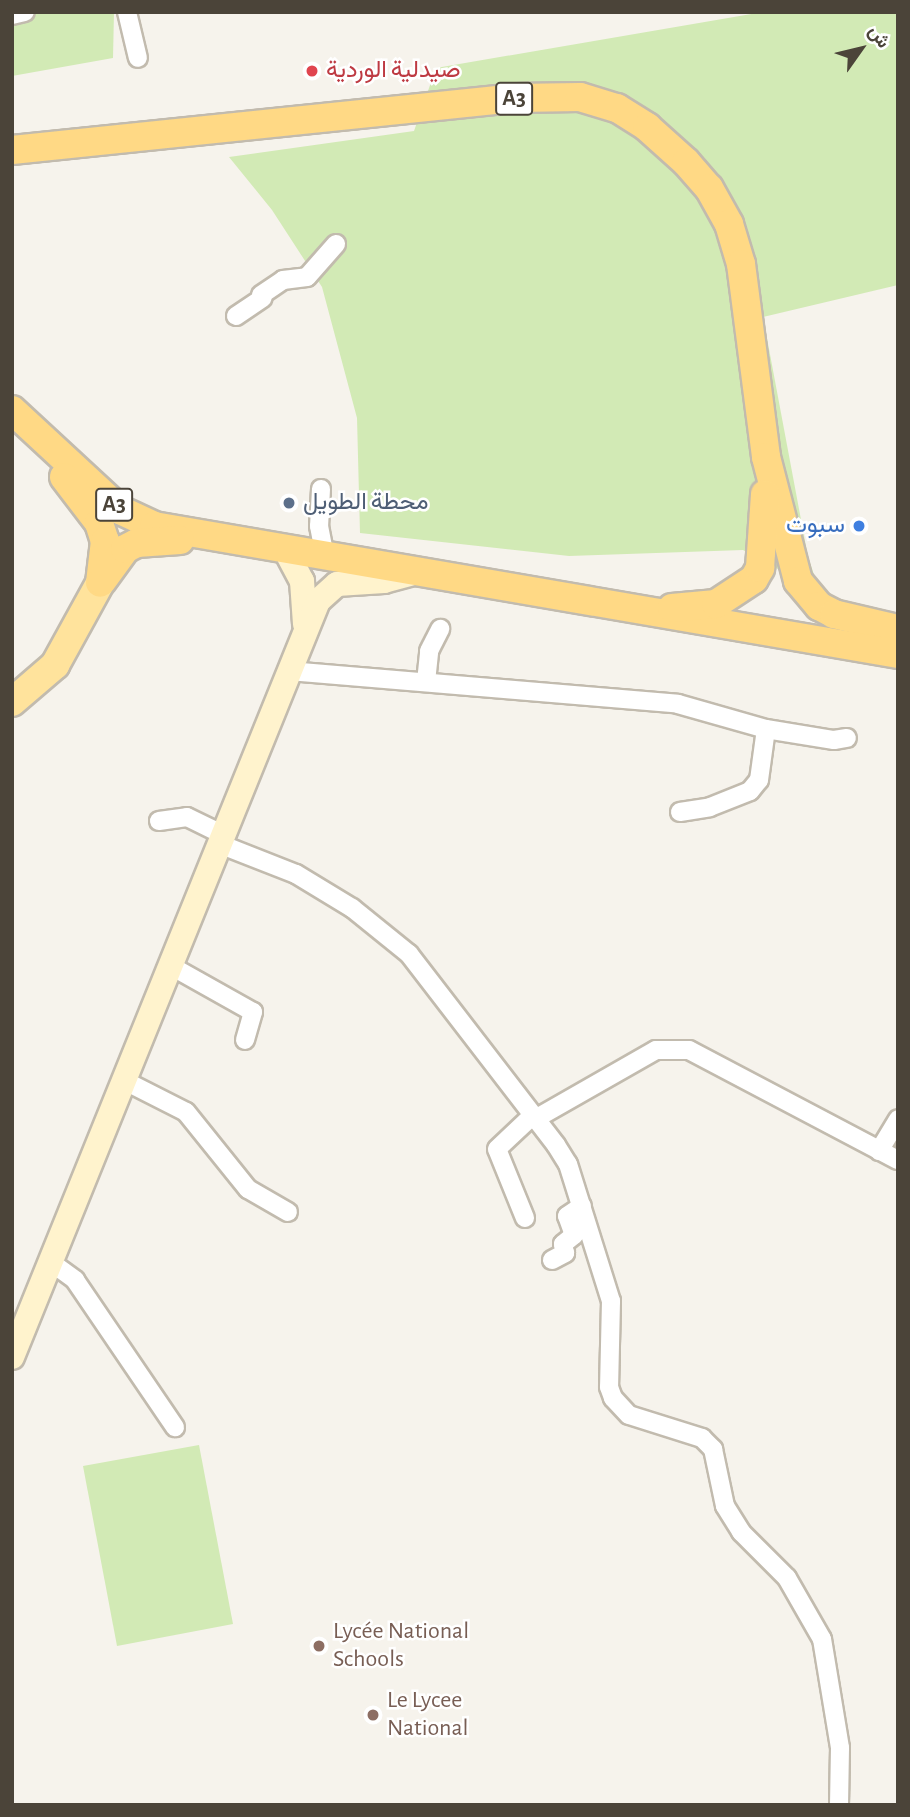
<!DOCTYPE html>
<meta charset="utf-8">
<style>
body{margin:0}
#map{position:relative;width:910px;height:1817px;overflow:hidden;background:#f6f3ec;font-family:"Alegreya Sans",Vazirmatn,sans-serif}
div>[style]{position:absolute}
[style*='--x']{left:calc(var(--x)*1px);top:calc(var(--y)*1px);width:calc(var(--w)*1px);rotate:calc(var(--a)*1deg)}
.green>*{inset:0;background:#d2eab5}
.roads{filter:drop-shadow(2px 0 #c2bbae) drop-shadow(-2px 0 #c2bbae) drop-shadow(0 2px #c2bbae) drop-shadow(0 -2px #c2bbae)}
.minor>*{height:18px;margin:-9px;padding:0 9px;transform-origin:9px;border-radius:9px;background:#fff}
.secondary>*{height:24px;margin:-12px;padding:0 12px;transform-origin:12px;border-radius:12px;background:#fff3cd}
.primary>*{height:28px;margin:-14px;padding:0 14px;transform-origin:14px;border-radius:14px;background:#ffe39c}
.trunk>*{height:28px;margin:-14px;padding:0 14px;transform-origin:14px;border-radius:14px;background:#ffd985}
.dots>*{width:19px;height:19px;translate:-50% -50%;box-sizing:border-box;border:4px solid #fff;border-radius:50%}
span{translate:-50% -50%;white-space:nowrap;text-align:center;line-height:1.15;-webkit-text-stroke:5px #fff;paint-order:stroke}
.shield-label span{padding:2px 5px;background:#fff;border:2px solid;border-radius:5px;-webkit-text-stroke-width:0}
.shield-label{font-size:23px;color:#4b4439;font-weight:700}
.health-label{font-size:24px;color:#be3a42}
.left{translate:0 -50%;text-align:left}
.service-label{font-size:24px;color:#4e5e75}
.shop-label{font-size:24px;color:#366cbe}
.right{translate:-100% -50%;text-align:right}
.education-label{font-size:24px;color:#785e54}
.frame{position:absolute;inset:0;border:14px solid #4b4439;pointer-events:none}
.north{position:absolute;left:826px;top:14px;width:70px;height:70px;-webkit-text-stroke:5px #fff;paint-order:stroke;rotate:56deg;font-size:19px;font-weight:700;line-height:28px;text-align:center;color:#4b4439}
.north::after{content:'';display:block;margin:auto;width:24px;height:32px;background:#4b4439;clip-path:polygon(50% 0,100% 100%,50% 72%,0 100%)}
</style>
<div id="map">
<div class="green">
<div style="clip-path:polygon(12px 12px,114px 12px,113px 58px,12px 76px)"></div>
<div style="clip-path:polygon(763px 12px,898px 12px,898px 285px,763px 317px,808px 557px,820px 592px,743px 550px,569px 556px,360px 533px,357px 418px,322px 287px,272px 210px,229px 157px,414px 131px,436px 68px)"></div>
<div style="clip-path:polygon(199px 1445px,233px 1624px,117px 1646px,83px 1466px)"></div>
</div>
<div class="roads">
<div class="minor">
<div style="--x:127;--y:12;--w:47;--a:76.6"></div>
<div style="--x:12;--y:15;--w:13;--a:-13"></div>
<div style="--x:261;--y:295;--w:27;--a:-34"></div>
<div style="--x:283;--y:280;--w:24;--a:-7"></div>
<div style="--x:307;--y:277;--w:44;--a:-48.7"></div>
<div style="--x:236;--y:316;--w:32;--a:-34"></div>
<div style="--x:321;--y:489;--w:37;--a:93"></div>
<div style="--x:319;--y:526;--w:32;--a:79"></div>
<div style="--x:289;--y:671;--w:390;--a:4.8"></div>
<div style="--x:678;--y:704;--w:91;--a:15.9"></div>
<div style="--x:766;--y:729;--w:69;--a:9.2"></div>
<div style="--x:834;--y:740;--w:13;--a:-9"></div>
<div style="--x:426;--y:682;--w:31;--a:-84"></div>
<div style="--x:429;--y:651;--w:25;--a:-63"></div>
<div style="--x:680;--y:812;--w:30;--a:-9"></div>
<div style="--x:710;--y:807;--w:43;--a:-21.8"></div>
<div style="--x:750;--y:791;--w:14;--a:-51"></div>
<div style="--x:759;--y:780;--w:51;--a:-82.2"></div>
<div style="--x:159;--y:821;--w:28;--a:-8"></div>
<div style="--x:187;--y:817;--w:43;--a:26"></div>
<div style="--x:222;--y:845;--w:79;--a:21.4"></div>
<div style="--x:296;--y:874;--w:66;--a:31.3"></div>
<div style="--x:352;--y:908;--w:73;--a:38.9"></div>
<div style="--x:409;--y:954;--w:241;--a:52.4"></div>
<div style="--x:556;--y:1145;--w:22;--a:58"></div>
<div style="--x:568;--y:1164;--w:144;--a:72.6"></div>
<div style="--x:611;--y:1301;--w:86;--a:91.3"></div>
<div style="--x:609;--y:1387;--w:12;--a:70"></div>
<div style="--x:613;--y:1398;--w:23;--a:47"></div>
<div style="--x:629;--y:1415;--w:77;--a:17.5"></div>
<div style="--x:702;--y:1438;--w:16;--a:45"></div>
<div style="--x:713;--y:1449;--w:58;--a:78.1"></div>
<div style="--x:725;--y:1506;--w:31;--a:58"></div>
<div style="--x:741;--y:1532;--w:65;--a:45"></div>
<div style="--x:787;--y:1578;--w:70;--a:60.2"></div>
<div style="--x:822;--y:1639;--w:110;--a:80.6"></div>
<div style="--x:840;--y:1748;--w:57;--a:91"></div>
<div style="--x:171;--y:966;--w:94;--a:29.3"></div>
<div style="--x:253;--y:1012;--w:29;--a:106"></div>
<div style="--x:125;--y:1081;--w:68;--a:26.9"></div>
<div style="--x:186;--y:1112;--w:99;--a:51.2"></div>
<div style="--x:248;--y:1189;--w:46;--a:29.9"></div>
<div style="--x:535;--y:1119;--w:139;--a:-29.7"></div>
<div style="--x:656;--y:1050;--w:33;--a:0"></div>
<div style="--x:689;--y:1050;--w:236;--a:27.8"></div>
<div style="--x:879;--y:1151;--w:37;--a:-59"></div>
<div style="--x:525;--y:1218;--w:74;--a:-112.1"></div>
<div style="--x:497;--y:1149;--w:48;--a:-43.3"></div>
<div style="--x:552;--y:1260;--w:15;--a:-28"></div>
<div style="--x:565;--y:1253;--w:9;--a:-103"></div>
<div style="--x:563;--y:1244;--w:14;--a:-39"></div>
<div style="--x:574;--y:1235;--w:20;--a:-110"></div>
<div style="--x:567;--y:1216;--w:18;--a:-34"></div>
<div style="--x:52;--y:1263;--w:29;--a:36"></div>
<div style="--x:75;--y:1280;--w:178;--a:55.8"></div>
</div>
<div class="secondary">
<div style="--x:286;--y:551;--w:34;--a:62"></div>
<div style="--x:302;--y:581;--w:43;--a:86"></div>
<div style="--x:12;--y:1357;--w:816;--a:-67.96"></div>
<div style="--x:318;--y:601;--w:25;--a:-42"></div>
<div style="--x:337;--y:584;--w:47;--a:-3.7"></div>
<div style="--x:384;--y:581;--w:28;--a:-15"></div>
</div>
<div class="primary">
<div style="--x:12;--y:702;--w:57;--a:-40.7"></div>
<div style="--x:55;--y:665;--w:94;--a:-61.2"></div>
</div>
<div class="trunk">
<div style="--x:12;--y:150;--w:506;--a:-5.9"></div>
<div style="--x:515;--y:98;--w:65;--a:-0.9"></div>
<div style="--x:580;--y:97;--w:39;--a:17"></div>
<div style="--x:617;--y:108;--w:36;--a:32"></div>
<div style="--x:647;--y:127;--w:52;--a:41.9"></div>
<div style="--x:686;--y:162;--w:35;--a:49"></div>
<div style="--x:709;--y:188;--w:41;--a:60.9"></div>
<div style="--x:729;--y:224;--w:42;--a:73.3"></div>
<div style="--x:741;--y:264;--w:195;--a:82.6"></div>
<div style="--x:766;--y:457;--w:128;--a:75.5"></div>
<div style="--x:798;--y:581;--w:33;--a:50"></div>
<div style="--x:819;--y:606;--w:17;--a:28"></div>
<div style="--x:834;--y:614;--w:66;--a:13.2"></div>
<div style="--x:12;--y:410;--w:147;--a:42.8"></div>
<div style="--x:120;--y:510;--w:38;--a:25"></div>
<div style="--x:154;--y:526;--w:755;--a:9.76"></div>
<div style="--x:64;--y:477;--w:58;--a:52.7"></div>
<div style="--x:99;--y:523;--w:19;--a:72"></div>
<div style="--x:105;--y:541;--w:42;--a:96.8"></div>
<div style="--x:102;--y:581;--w:39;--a:-54"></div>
<div style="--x:125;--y:549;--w:13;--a:-27"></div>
<div style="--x:137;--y:543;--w:43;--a:-4"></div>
<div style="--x:672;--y:608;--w:44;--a:-5.2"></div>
<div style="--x:716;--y:604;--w:45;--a:-33.3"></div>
<div style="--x:754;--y:579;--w:13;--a:-61"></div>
<div style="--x:760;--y:568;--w:74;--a:-86.1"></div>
</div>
</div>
<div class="dots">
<div style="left:312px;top:71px;background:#e0444e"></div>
<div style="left:289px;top:503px;background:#5c6f8a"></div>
<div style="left:859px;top:526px;background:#3f7fe0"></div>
<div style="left:319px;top:1646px;background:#8d6e63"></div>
<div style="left:373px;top:1715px;background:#8d6e63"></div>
</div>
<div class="shield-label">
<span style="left:514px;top:99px">A3</span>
<span style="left:114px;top:505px">A3</span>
</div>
<div class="health-label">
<span class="left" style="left:326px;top:71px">صيدلية الوردية</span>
</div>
<div class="service-label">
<span class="left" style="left:303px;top:503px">محطة الطويل</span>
</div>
<div class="shop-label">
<span class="right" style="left:845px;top:526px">سبوت</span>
</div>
<div class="education-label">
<span class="left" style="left:333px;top:1646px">Lycée National<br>Schools</span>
<span class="left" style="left:387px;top:1715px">Le Lycee<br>National</span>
</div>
<div class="frame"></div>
<div class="north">ش</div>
</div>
